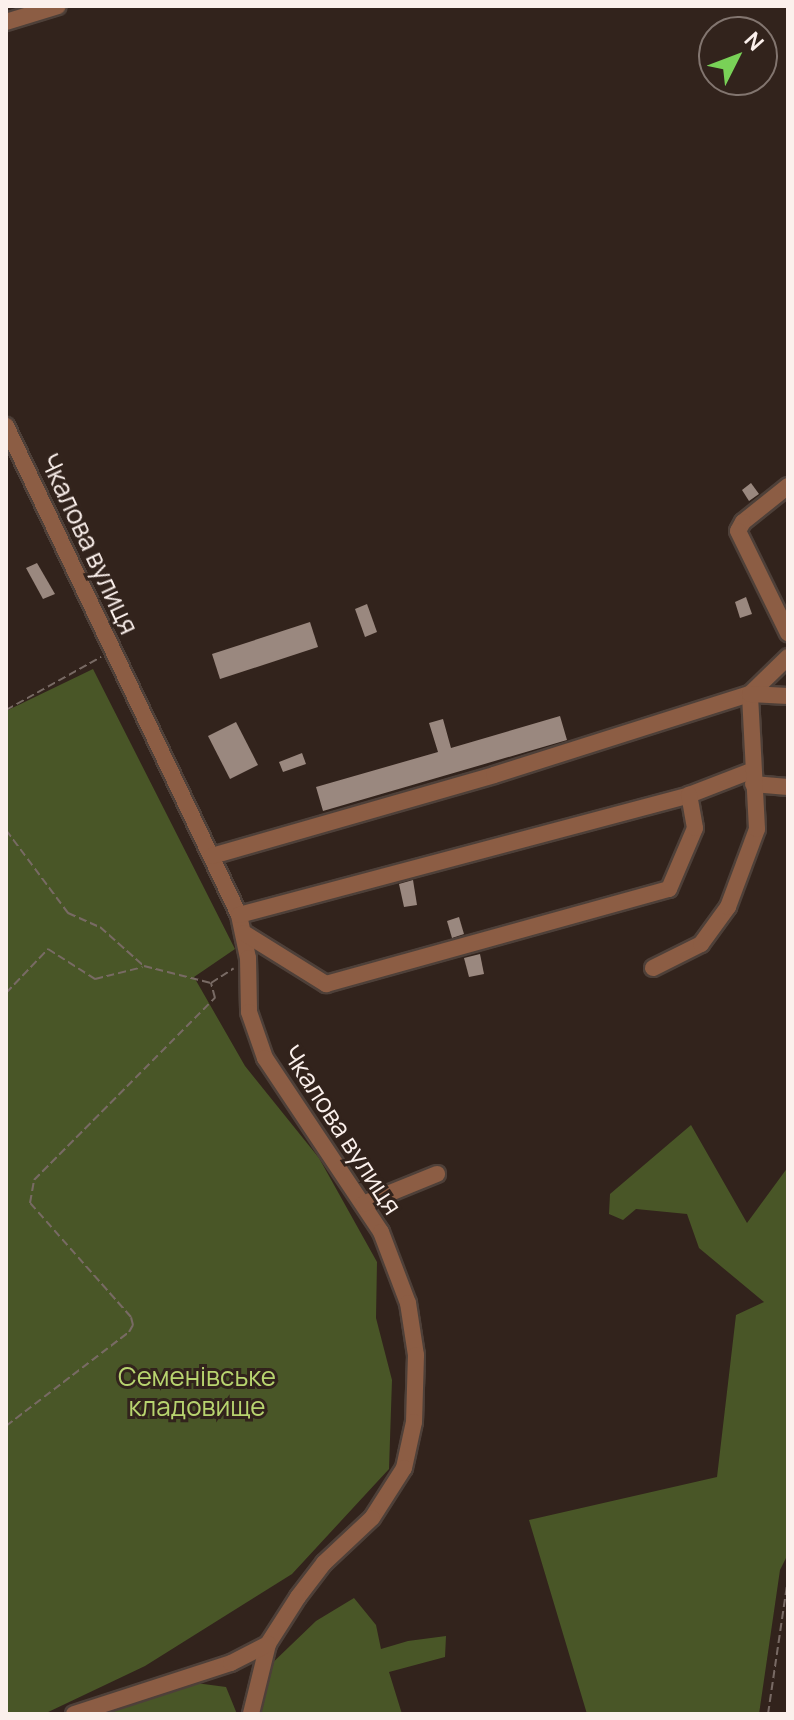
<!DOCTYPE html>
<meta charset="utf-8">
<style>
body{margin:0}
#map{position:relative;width:794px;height:1720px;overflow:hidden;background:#32231c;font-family:Manrope,sans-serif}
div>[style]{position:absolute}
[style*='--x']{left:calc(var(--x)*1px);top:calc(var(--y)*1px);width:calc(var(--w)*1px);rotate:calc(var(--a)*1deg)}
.green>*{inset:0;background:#495627}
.building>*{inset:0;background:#9a887f}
.path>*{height:2px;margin-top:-1px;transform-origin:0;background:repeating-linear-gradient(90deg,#786a64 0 8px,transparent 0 12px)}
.roads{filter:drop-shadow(2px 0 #4e4039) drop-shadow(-2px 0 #4e4039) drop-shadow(0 2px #4e4039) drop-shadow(0 -2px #4e4039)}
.minor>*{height:16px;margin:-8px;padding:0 8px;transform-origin:8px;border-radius:8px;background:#8c5d44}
span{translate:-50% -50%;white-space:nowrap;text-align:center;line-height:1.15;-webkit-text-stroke:6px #32231c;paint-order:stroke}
.street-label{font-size:26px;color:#fbf0ec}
.park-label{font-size:26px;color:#b8d46f}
.frame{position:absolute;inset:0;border:8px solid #fbf0ec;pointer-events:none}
.north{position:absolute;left:698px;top:16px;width:80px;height:80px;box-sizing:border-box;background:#32231c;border:2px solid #82756f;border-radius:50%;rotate:48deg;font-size:22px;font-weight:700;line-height:32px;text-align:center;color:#fbf0ec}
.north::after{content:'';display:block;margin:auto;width:28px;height:36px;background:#79d157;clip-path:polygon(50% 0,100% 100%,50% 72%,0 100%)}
</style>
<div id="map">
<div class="green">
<div style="clip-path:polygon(93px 669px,235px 949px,194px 977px,245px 1066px,319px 1158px,377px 1262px,376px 1318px,392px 1380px,389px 1469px,292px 1574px,145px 1666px,44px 1714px,6px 1714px,6px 711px)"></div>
<div style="clip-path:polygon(691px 1125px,747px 1223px,788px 1167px,788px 1554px,780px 1570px,759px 1714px,587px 1714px,529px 1520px,717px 1477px,736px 1315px,764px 1302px,699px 1248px,687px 1214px,636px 1209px,623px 1220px,609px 1214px,610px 1194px)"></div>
<div style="clip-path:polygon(354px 1598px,376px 1625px,381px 1649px,408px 1641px,446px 1636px,445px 1657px,389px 1672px,402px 1714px,249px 1714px,265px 1670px,316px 1621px)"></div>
<div style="clip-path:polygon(196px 1683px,226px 1687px,237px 1714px,98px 1714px)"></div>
</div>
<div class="building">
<div style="clip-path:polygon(751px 483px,759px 494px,749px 501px,742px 490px)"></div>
<div style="clip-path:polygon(37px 563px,55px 594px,43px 599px,26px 568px)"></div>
<div style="clip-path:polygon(746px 597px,752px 614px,740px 618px,735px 602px)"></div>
<div style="clip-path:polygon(367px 604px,377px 632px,365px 637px,355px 609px)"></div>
<div style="clip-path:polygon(310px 622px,318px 647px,220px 679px,212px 654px)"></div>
<div style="clip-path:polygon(560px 716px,567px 740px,323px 811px,316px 787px,438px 752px,429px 723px,443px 719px,451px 748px)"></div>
<div style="clip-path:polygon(236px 722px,258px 765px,230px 779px,208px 736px)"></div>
<div style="clip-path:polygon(302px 753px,306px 764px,283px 772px,279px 762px)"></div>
<div style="clip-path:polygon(413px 880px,417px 905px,404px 907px,399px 884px)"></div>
<div style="clip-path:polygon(459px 917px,464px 934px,452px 938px,447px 921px)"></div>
<div style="clip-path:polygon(480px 954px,484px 974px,469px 977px,464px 958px)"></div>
</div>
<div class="path">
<div style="--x:6;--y:710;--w:109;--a:-29.2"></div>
<div style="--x:6;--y:830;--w:104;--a:53.2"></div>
<div style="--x:68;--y:913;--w:35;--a:24"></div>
<div style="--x:100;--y:927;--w:59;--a:41.6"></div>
<div style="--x:144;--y:966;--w:69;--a:14.2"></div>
<div style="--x:211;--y:983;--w:27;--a:-33"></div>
<div style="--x:6;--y:993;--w:61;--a:-46.3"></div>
<div style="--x:48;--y:949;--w:56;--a:32.6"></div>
<div style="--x:95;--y:979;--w:49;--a:-14"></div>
<div style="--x:6;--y:1426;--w:155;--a:-37.4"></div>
<div style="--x:129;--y:1332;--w:8;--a:-60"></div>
<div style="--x:133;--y:1325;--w:8;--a:-104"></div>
<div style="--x:131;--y:1317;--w:152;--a:-131.5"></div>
<div style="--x:30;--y:1203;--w:23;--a:-80"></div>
<div style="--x:34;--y:1180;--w:257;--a:-45.2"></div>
<div style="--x:215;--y:998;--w:16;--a:-105"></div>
<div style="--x:768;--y:1714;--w:136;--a:-81.6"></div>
</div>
<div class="roads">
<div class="minor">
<div style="--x:6;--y:22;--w:54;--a:-17.1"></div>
<div style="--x:6;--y:426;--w:542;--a:64.52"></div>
<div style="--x:239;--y:915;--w:44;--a:78.2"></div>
<div style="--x:248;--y:958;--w:54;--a:88.9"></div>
<div style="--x:249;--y:1012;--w:49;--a:70.8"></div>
<div style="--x:265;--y:1058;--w:209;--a:56.3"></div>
<div style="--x:381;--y:1232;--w:76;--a:69.2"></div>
<div style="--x:408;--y:1303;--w:53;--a:81.3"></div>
<div style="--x:416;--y:1355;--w:67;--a:91.7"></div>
<div style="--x:414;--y:1422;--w:47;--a:102.3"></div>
<div style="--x:404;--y:1468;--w:59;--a:122.6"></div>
<div style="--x:372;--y:1518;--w:66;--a:136.8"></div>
<div style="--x:324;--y:1563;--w:43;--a:127.4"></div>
<div style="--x:298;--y:1597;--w:56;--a:122.6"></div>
<div style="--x:268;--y:1644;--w:72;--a:103.7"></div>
<div style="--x:788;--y:486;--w:58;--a:141.3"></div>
<div style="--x:743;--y:522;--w:10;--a:119"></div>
<div style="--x:738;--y:531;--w:114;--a:63.9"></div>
<div style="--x:753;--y:784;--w:35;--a:5"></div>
<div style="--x:212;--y:856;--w:293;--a:-16"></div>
<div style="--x:494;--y:775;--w:269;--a:-17.6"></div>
<div style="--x:750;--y:694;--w:53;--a:-44.2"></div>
<div style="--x:239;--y:915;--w:466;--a:-14.9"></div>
<div style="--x:689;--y:795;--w:66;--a:-21.2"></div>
<div style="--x:244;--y:933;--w:97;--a:31.9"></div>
<div style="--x:326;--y:984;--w:356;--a:-15.5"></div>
<div style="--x:669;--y:889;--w:66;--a:-66.9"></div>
<div style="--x:695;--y:828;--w:34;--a:-100"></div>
<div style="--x:653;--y:968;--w:54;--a:-26.6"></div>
<div style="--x:701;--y:944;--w:46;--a:-53.9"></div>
<div style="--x:728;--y:907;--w:83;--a:-69.6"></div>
<div style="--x:757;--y:829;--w:135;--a:-93"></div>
<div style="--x:750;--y:694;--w:38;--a:3"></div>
<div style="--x:363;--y:1204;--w:80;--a:-22.1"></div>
<div style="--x:74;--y:1714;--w:165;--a:-18"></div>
<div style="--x:231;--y:1663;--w:42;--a:-27.2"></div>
</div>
</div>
<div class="street-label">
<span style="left:89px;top:544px;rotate:65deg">Чкалова вулиця</span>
<span style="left:342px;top:1130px;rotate:57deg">Чкалова вулиця</span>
</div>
<div class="park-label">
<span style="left:197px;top:1392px">Семенівське<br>кладовище</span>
</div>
<div class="frame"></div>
<div class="north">N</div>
</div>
